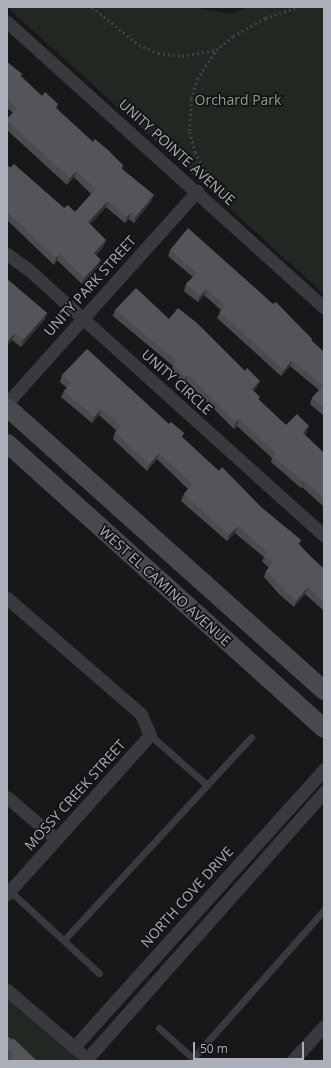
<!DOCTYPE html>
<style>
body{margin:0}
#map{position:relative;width:331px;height:1068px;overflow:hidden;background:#18181a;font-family:"Open Sans",sans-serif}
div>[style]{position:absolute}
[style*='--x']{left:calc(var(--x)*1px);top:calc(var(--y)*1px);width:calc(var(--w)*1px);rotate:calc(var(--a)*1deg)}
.green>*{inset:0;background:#202821}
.path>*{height:2.5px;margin-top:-1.25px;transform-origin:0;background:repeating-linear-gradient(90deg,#3f4146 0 2px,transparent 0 5px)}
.lane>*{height:7px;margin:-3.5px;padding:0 3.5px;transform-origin:3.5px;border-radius:3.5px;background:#393a3f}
.street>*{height:13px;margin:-6.5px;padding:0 6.5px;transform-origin:6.5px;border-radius:6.5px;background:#393a3f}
.secondary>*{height:19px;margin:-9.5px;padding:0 9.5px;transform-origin:9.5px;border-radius:9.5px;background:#47494f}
.wall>*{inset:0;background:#494b4f}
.shaded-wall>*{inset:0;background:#313235}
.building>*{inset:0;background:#54555a}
span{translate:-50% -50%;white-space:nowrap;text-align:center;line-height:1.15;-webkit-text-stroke:3.5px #131315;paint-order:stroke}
.park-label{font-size:14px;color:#83a486}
.street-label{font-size:14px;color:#abafb9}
.frame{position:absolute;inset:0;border:8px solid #abafb9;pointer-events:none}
.scale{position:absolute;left:193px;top:1042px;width:111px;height:18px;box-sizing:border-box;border:2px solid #abafb9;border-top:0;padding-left:5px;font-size:12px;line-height:14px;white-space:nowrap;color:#abafb9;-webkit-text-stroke:3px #131315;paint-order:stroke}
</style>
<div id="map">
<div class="green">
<div style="clip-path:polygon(7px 7px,191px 7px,229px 14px,249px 7px,324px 7px,324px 294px)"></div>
<div style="clip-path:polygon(7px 990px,86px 1061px,7px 1061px)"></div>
</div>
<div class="path">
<div style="--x:92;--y:7;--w:60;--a:39"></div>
<div style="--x:139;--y:45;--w:21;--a:23"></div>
<div style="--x:158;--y:53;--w:24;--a:7"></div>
<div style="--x:182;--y:56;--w:34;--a:-10"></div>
<div style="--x:215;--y:189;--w:41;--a:-119.1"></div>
<div style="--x:195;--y:153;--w:23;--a:-105"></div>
<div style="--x:189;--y:131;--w:32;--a:-86"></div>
<div style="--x:191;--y:99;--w:21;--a:-73"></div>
<div style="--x:197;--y:79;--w:35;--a:-57"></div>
<div style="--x:216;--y:50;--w:22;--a:-39"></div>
<div style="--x:233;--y:36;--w:37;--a:-29"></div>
<div style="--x:265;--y:18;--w:36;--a:-18"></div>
</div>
<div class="lane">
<div style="--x:150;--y:735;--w:76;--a:41.3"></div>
<div style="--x:10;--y:891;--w:121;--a:42.7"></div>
<div style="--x:64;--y:940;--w:276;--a:-47.3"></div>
<div style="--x:159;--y:1028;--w:50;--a:41.7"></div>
<div style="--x:193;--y:1058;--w:198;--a:-48.5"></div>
</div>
<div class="street">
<div style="--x:7;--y:22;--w:426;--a:42"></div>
<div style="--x:7;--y:254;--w:27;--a:36"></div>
<div style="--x:29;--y:270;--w:397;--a:42"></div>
<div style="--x:7;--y:403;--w:285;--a:-48.1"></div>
<div style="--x:7;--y:598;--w:177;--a:40.9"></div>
<div style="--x:141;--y:714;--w:23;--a:67"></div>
<div style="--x:150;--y:735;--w:214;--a:132"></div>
<div style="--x:7;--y:797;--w:65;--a:40.6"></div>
<div style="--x:7;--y:990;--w:97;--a:40.4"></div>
<div style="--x:74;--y:1047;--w:374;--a:-48"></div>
<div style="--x:87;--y:1059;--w:357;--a:-48.4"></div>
<div style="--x:292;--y:1061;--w:47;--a:-47.6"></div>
</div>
<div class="secondary">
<div style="--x:7;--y:407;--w:425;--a:41.8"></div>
<div style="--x:7;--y:443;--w:426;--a:42"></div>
</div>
<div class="wall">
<div style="clip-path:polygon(7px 62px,22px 74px,21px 76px,42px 96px,57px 109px,93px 142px,123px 165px,122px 169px,151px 202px,134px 223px,129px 219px,125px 223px,106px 207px,90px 224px,104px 246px,96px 255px,99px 267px,82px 284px,57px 260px,54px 265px,7px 220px,7px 165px,64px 208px,75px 212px,91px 194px,74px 177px,67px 185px,7px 130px,7px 119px,13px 113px,7px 108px)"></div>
<div style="clip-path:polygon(170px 250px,273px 304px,312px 339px,311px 341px,324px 352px,324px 416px,310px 404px,312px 398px,319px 390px,290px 366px,281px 376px,217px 318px,221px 310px,204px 295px,198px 302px,184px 291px,186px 284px,193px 277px,168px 256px)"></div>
<div style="clip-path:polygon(7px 279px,47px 313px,45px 319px,21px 347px,12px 340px,7px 346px)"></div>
<div style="clip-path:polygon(115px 310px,169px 319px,257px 387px,253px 391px,259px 400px,286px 425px,307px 432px,305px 435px,323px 452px,324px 451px,324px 507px,302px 487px,301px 488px,271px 462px,272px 458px,237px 426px,234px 429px,186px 381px,184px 383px,171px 371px,173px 366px,113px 316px)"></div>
<div style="clip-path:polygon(62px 375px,169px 424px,184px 433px,182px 437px,209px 462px,262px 508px,301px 540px,299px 544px,306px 552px,324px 569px,324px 611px,305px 594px,294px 607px,279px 594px,264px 577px,266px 571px,269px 568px,262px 561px,264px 557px,235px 533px,227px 541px,181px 501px,184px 494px,188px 489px,157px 459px,147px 471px,113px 439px,115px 432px,117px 431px,99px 415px,92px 423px,61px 397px,64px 391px,67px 388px,60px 382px)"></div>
<div style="clip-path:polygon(7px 1036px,37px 1061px,8px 1061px,7px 1060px)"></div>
</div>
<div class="shaded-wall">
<div style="clip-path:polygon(76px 171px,74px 177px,67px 185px,70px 178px)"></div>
<div style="clip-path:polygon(154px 195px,151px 202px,134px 223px,136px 216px)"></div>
<div style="clip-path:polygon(108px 201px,106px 207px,86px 229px,88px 222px)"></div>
<div style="clip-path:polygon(131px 212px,129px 219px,125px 223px,127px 217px)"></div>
<div style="clip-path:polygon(106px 240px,104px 246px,91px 259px,94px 253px)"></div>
<div style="clip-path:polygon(60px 254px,57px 260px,54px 265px,56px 258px)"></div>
<div style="clip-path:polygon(101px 260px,99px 267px,82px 284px,84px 278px)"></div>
<div style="clip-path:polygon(206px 289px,204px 295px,198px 302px,200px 296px)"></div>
<div style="clip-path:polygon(47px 313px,45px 319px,21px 347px,23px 340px)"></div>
<div style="clip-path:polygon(15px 333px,12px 340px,7px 346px,8px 341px)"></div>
<div style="clip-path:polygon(292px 360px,290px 366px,281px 376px,284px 370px)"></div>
<div style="clip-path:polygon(188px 375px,186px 381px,184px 383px,186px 377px)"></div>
<div style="clip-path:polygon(260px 381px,257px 387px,249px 396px,252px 389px)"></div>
<div style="clip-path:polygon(101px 409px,99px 415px,92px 423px,94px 417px)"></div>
<div style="clip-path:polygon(239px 419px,237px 426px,234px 429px,236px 422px)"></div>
<div style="clip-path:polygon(309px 426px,307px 432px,300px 439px,303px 433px)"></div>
<div style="clip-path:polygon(159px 453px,157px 459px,147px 471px,149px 465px)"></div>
<div style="clip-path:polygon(304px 480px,302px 487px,301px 488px,303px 482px)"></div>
<div style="clip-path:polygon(238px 526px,235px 533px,227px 541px,229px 535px)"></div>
<div style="clip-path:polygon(308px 587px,305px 594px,294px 607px,296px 601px)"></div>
</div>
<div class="building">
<div style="clip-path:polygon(7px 62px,22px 74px,20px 76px,42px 96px,45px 92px,58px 104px,56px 108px,93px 142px,95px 139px,108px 150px,123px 165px,121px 168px,154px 195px,136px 216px,131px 212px,127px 217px,108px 201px,88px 222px,106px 240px,94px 253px,101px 260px,84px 278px,60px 254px,56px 258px,7px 212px,7px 165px,10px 168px,14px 164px,64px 208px,68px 205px,75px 212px,96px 189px,76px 171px,70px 178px,7px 121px,7px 119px,17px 108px,7px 99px)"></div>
<div style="clip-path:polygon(188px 228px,273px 304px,276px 302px,312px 339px,311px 340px,324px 352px,324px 408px,312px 398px,323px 386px,292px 360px,284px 370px,220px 312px,225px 306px,206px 289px,200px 296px,186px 284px,197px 273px,170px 250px)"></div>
<div style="clip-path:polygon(7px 279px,47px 313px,23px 340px,15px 333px,8px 341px,7px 340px)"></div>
<div style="clip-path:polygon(136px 288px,169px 319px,178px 308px,197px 323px,245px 371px,247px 368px,260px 381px,252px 389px,260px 397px,258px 399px,286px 425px,297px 414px,309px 426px,303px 433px,323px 452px,324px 451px,324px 499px,304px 480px,303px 482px,273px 456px,276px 453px,239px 419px,236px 422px,188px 375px,186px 377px,173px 365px,177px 361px,115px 310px)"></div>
<div style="clip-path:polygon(87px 349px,169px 424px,171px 422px,184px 433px,181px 436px,209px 462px,219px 471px,222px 467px,262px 508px,301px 540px,298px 543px,306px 552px,324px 569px,324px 584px,323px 585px,324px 585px,324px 603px,308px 587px,296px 601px,281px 587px,266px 571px,273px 563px,264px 555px,267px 552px,238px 526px,229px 535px,184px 494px,192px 484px,159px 453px,149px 465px,115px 432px,121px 426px,101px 409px,94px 417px,64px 391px,71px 383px,62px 375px)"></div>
<div style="clip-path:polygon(7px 1036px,12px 1040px,13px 1038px,37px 1061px,10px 1061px,14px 1056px,7px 1048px)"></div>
</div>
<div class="park-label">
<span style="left:238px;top:100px">Orchard Park</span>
</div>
<div class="street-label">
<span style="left:177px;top:152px;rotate:42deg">UNITY POINTE AVENUE</span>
<span style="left:90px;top:286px;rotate:-48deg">UNITY PARK STREET</span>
<span style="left:177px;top:382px;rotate:42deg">UNITY CIRCLE</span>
<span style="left:165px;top:586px;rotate:42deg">WEST EL CAMINO AVENUE</span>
<span style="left:75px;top:795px;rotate:-48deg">MOSSY CREEK STREET</span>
<span style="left:187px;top:897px;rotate:-48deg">NORTH COVE DRIVE</span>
</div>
<div class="frame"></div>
<div class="scale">50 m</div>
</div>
